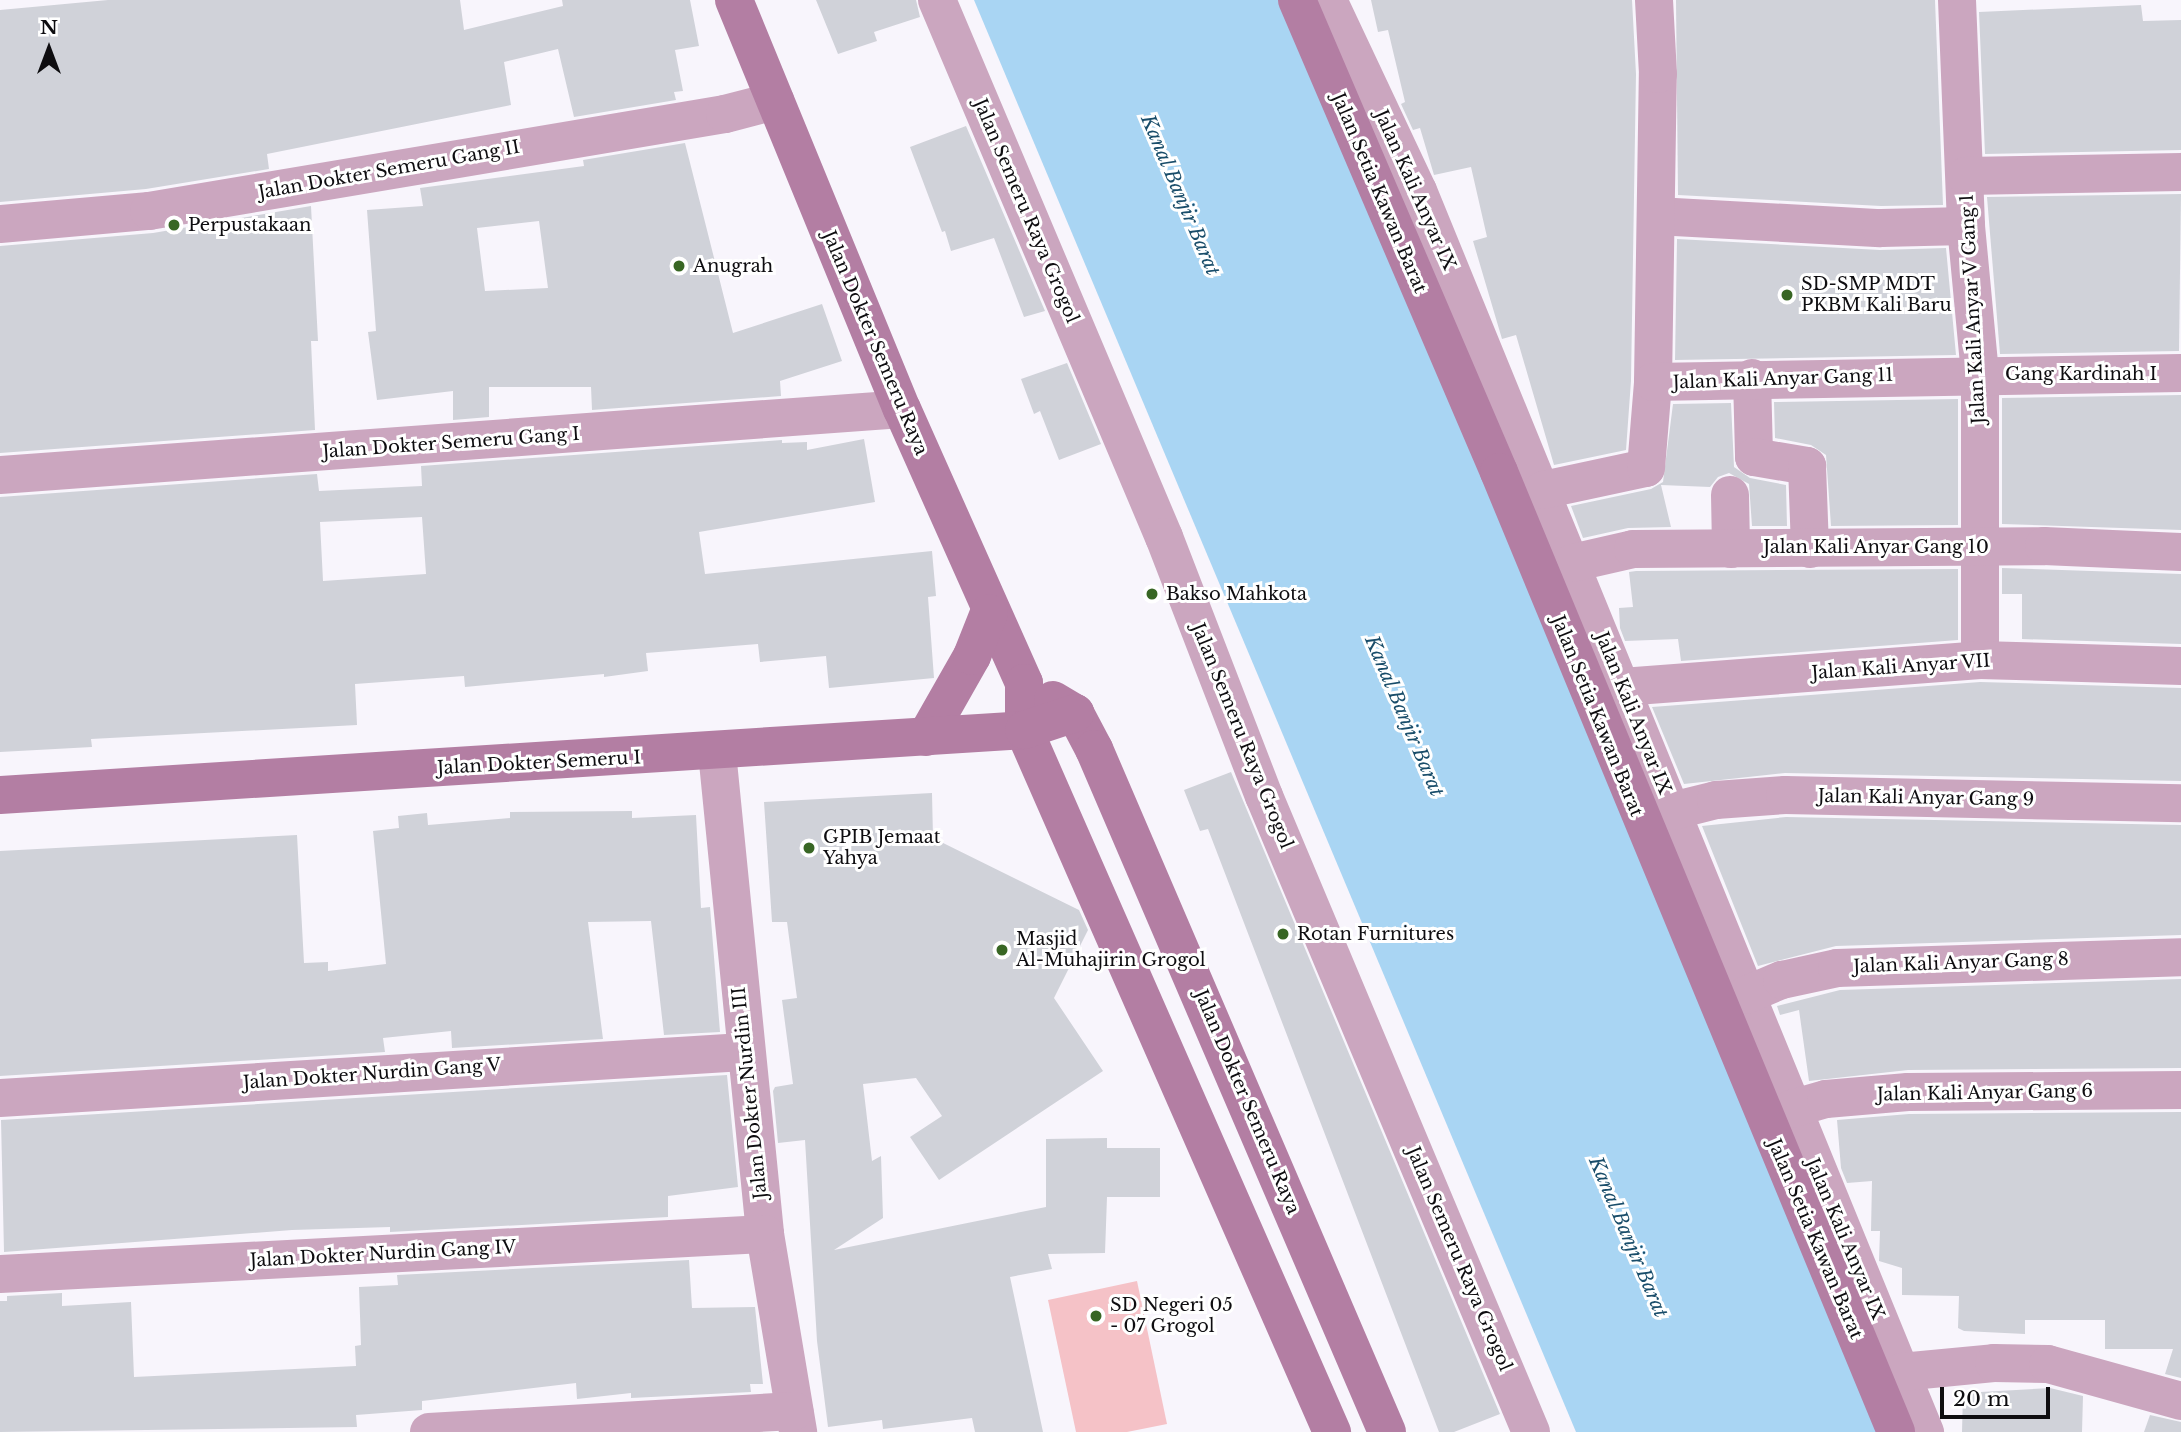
<!DOCTYPE html>
<style>
body{margin:0}
#map{position:relative;width:2181px;height:1432px;overflow:hidden;background:#f8f5fc;font-family:"Libre Baskerville",serif}
div>[style]{position:absolute}
[style*='--x']{left:calc(var(--x)*1px);top:calc(var(--y)*1px);width:calc(var(--w)*1px);rotate:calc(var(--a)*1deg)}
.green>*{inset:0;background:#f5c2c7}
.water>*{inset:0;background:#a9d5f3}
.building>*{inset:0;background:#d0d2d9}
.street>*{height:38px;margin:-19px;padding:0 19px;transform-origin:19px;border-radius:19px;background:#cba6bf}
.secondary>*{height:38px;margin:-19px;padding:0 19px;transform-origin:19px;border-radius:19px;background:#b37ea3}
.dots>*{width:19px;height:19px;translate:-50% -50%;box-sizing:border-box;border:4px solid #fff;border-radius:50%}
span{translate:-50% -50%;white-space:nowrap;text-align:center;line-height:1.15;-webkit-text-stroke:6px #fff;paint-order:stroke}
.street-label{font-size:18px;color:#0e0d10}
.poi-label{font-size:18px;color:#0e0d10}
.left{translate:0 -50%;text-align:left}
.water-label{font-size:19px;color:#194d6a;font-style:italic}
.north{position:absolute;left:14px;top:14px;width:70px;height:70px;-webkit-text-stroke:5px #fff;paint-order:stroke;rotate:0deg;font-size:19px;font-weight:700;line-height:28px;text-align:center;color:#0e0d10}
.north::after{content:'';display:block;margin:auto;width:24px;height:32px;background:#0e0d10;clip-path:polygon(50% 0,100% 100%,50% 72%,0 100%)}
.scale{position:absolute;left:1940px;top:1387px;width:110px;height:32px;box-sizing:border-box;border:4px solid #0e0d10;border-top:0;padding-left:9px;font-size:21px;line-height:24px;white-space:nowrap;color:#0e0d10;-webkit-text-stroke:5px #fff;paint-order:stroke}
</style>
<div id="map">
<div class="green">
<div style="clip-path:polygon(1137px 1281px,1167px 1424px,1127px 1432px,1076px 1432px,1048px 1300px)"></div>
</div>
<div class="water">
<div style="clip-path:polygon(974px 0,1284px 0,1886px 1432px,1576px 1432px)"></div>
</div>
<div class="building">
<div style="clip-path:polygon(108px 0,460px 0,464px 30px,563px 6px,562px 0,690px 0,699px 46px,675px 50px,683px 91px,674px 92px,676px 100px,574px 117px,558px 49px,504px 62px,511px 105px,267px 154px,269px 169px,146px 189px,0 202px,0 10px)"></div>
<div style="clip-path:polygon(816px 0,916px 0,920px 17px,874px 32px,877px 41px,838px 54px)"></div>
<div style="clip-path:polygon(1371px 0,1632px 0,1636px 74px,1631px 381px,1626px 450px,1554px 465px,1516px 335px,1502px 339px,1473px 241px,1487px 237px,1471px 167px,1434px 175px,1420px 128px,1413px 130px,1401px 104px,1405px 102px,1388px 30px,1378px 32px)"></div>
<div style="clip-path:polygon(1676px 0,1935px 0,1943px 205px,1881px 206px,1678px 195px)"></div>
<div style="clip-path:polygon(2141px 5px,2143px 21px,2181px 20px,2181px 150px,1985px 154px,1979px 12px)"></div>
<div style="clip-path:polygon(966px 126px,1045px 311px,1024px 317px,994px 238px,951px 251px,945px 231px,942px 232px,910px 147px)"></div>
<div style="clip-path:polygon(evenodd,685px 143px,733px 333px,822px 304px,842px 361px,780px 381px,781px 396px,592px 410px,591px 387px,489px 387px,489px 417px,453px 420px,453px 391px,377px 400px,368px 332px,376px 331px,367px 210px,423px 206px,420px 188px,584px 166px,583px 160px,685px 143px,539px 221px,548px 288px,485px 291px,477px 228px,539px 221px)"></div>
<div style="clip-path:polygon(2181px 194px,2179px 351px,2000px 354px,1987px 197px)"></div>
<div style="clip-path:polygon(311px 206px,318px 341px,311px 341px,315px 430px,0 453px,0 246px,153px 233px)"></div>
<div style="clip-path:polygon(1677px 239px,1880px 250px,1946px 248px,1956px 355px,1675px 360px)"></div>
<div style="clip-path:polygon(1067px 363px,1101px 444px,1059px 460px,1040px 411px,1034px 414px,1021px 379px)"></div>
<div style="clip-path:polygon(2181px 395px,2181px 530px,2002px 524px,2002px 398px)"></div>
<div style="clip-path:polygon(1958px 399px,1958px 525px,1831px 526px,1826px 455px,1811px 445px,1775px 438px,1774px 402px)"></div>
<div style="clip-path:polygon(1731px 403px,1734px 467px,1750px 478px,1786px 485px,1787px 526px,1752px 526px,1749px 484px,1729px 473px,1718px 477px,1710px 487px,1661px 485px,1671px 527px,1628px 528px,1583px 538px,1571px 506px,1651px 489px,1663px 482px,1673px 404px)"></div>
<div style="clip-path:polygon(evenodd,864px 439px,875px 502px,699px 532px,705px 574px,932px 551px,936px 596px,928px 597px,934px 678px,829px 688px,826px 656px,760px 662px,758px 644px,646px 653px,648px 671px,604px 677px,604px 674px,465px 687px,464px 676px,355px 684px,357px 725px,91px 739px,92px 747px,0 752px,0 497px,317px 474px,319px 491px,422px 486px,421px 466px,782px 440px,782px 443px,807px 442px,807px 450px,864px 439px,422px 517px,426px 574px,323px 581px,320px 522px,422px 517px)"></div>
<div style="clip-path:polygon(2002px 568px,2181px 574px,2181px 644px,2022px 639px,2022px 594px,2002px 594px)"></div>
<div style="clip-path:polygon(1958px 569px,1958px 640px,1681px 661px,1678px 639px,1625px 641px,1620px 628px,1619px 608px,1633px 607px,1629px 572px,1636px 571px)"></div>
<div style="clip-path:polygon(1980px 682px,2181px 688px,2181px 781px,1785px 773px,1684px 784px,1652px 707px)"></div>
<div style="clip-path:polygon(1231px 772px,1500px 1414px,1454px 1432px,1439px 1432px,1208px 829px,1200px 831px,1184px 790px)"></div>
<div style="clip-path:polygon(932px 793px,933px 838px,1079px 910px,1088px 930px,1054px 998px,1103px 1071px,939px 1180px,910px 1137px,942px 1116px,916px 1078px,863px 1084px,872px 1161px,881px 1156px,883px 1218px,834px 1250px,1046px 1207px,1046px 1139px,1107px 1138px,1107px 1148px,1160px 1148px,1160px 1197px,1107px 1197px,1105px 1253px,1048px 1254px,1052px 1269px,1010px 1277px,1043px 1432px,975px 1432px,972px 1418px,883px 1429px,882px 1420px,828px 1427px,817px 1341px,805px 1140px,778px 1143px,773px 1091px,775px 1087px,793px 1084px,782px 1000px,797px 998px,787px 922px,772px 922px,764px 802px)"></div>
<div style="clip-path:polygon(632px 811px,632px 818px,696px 815px,701px 908px,710px 907px,720px 1032px,664px 1035px,651px 921px,588px 922px,603px 1039px,452px 1048px,451px 1031px,383px 1038px,385px 1052px,0 1076px,0 851px,297px 835px,304px 963px,328px 962px,328px 971px,386px 964px,373px 831px,399px 828px,398px 816px,427px 813px,428px 825px,510px 818px,510px 812px)"></div>
<div style="clip-path:polygon(1786px 817px,2181px 825px,2181px 935px,1836px 946px,1758px 966px,1702px 826px)"></div>
<div style="clip-path:polygon(2181px 979px,2181px 1068px,1908px 1070px,1809px 1081px,1799px 1010px,1780px 1015px,1777px 1006px,1840px 990px)"></div>
<div style="clip-path:polygon(727px 1075px,738px 1187px,668px 1196px,668px 1217px,390px 1232px,390px 1227px,292px 1230px,4px 1252px,1px 1120px)"></div>
<div style="clip-path:polygon(2181px 1112px,2181px 1378px,2165px 1374px,2173px 1349px,2105px 1349px,2105px 1320px,2025px 1320px,2025px 1334px,1964px 1331px,1958px 1328px,1959px 1296px,1902px 1295px,1902px 1268px,1879px 1261px,1880px 1231px,1871px 1231px,1872px 1181px,1847px 1183px,1841px 1168px,1837px 1120px,1909px 1114px)"></div>
<div style="clip-path:polygon(689px 1260px,692px 1308px,755px 1307px,763px 1384px,750px 1384px,751px 1392px,631px 1398px,631px 1393px,577px 1399px,576px 1383px,422px 1401px,422px 1410px,356px 1415px,357px 1427px,0 1432px,0 1301px,7px 1301px,7px 1296px,62px 1293px,62px 1306px,131px 1302px,134px 1377px,356px 1366px,355px 1346px,361px 1345px,359px 1287px,398px 1285px,397px 1275px)"></div>
<div style="clip-path:polygon(2050px 1388px,2083px 1396px,2082px 1432px,1962px 1432px,1963px 1393px)"></div>
<div style="clip-path:polygon(2150px 1415px,2181px 1422px,2181px 1432px,2144px 1432px)"></div>
</div>
<div class="street">
<div style="--x:937;--y:0;--w:583;--a:67.09"></div>
<div style="--x:1164;--y:537;--w:278;--a:68.9"></div>
<div style="--x:1264;--y:796;--w:690;--a:67.23"></div>
<div style="--x:1328;--y:0;--w:211;--a:64.8"></div>
<div style="--x:1418;--y:191;--w:1341;--a:67.78"></div>
<div style="--x:1957;--y:0;--w:226;--a:87.7"></div>
<div style="--x:1966;--y:226;--w:149;--a:84.6"></div>
<div style="--x:1980;--y:374;--w:286;--a:90"></div>
<div style="--x:1966;--y:176;--w:215;--a:-1.1"></div>
<div style="--x:1656;--y:216;--w:225;--a:3.1"></div>
<div style="--x:1881;--y:228;--w:85;--a:-1.3"></div>
<div style="--x:0;--y:224;--w:150;--a:-5"></div>
<div style="--x:149;--y:211;--w:584;--a:-9.56"></div>
<div style="--x:725;--y:114;--w:52;--a:-14.6"></div>
<div style="--x:1752;--y:378;--w:79;--a:88.5"></div>
<div style="--x:1754;--y:457;--w:54;--a:9.6"></div>
<div style="--x:1807;--y:466;--w:83;--a:87.9"></div>
<div style="--x:1653;--y:382;--w:308;--a:-89.1"></div>
<div style="--x:1658;--y:74;--w:74;--a:-93.1"></div>
<div style="--x:0;--y:475;--w:904;--a:-4.18"></div>
<div style="--x:1543;--y:490;--w:105;--a:-12.1"></div>
<div style="--x:1646;--y:468;--w:86;--a:-85.3"></div>
<div style="--x:1653;--y:382;--w:528;--a:-0.98"></div>
<div style="--x:1730;--y:495;--w:54;--a:88.9"></div>
<div style="--x:1572;--y:563;--w:63;--a:-12.9"></div>
<div style="--x:1633;--y:549;--w:411;--a:-0.4"></div>
<div style="--x:2044;--y:546;--w:137;--a:2.5"></div>
<div style="--x:1622;--y:687;--w:359;--a:-4.3"></div>
<div style="--x:1980;--y:660;--w:201;--a:1.7"></div>
<div style="--x:717;--y:752;--w:484;--a:84.3"></div>
<div style="--x:765;--y:1234;--w:201;--a:80.5"></div>
<div style="--x:1672;--y:811;--w:45;--a:-14"></div>
<div style="--x:1716;--y:800;--w:69;--a:-4.1"></div>
<div style="--x:1785;--y:795;--w:396;--a:1.2"></div>
<div style="--x:1746;--y:995;--w:39;--a:-23"></div>
<div style="--x:1782;--y:980;--w:56;--a:-12.3"></div>
<div style="--x:1837;--y:968;--w:344;--a:-1.8"></div>
<div style="--x:0;--y:1098;--w:745;--a:-3.54"></div>
<div style="--x:1791;--y:1109;--w:36;--a:-16"></div>
<div style="--x:1826;--y:1099;--w:82;--a:-4.9"></div>
<div style="--x:1908;--y:1092;--w:273;--a:-0.4"></div>
<div style="--x:0;--y:1274;--w:766;--a:-2.99"></div>
<div style="--x:1901;--y:1372;--w:93;--a:-5.5"></div>
<div style="--x:1994;--y:1363;--w:54;--a:1.1"></div>
<div style="--x:2048;--y:1364;--w:138;--a:15.5"></div>
<div style="--x:429;--y:1432;--w:366;--a:-3.3"></div>
</div>
<div class="secondary">
<div style="--x:734;--y:0;--w:442;--a:67.7"></div>
<div style="--x:902;--y:409;--w:300;--a:66"></div>
<div style="--x:1024;--y:683;--w:47;--a:90"></div>
<div style="--x:1024;--y:730;--w:767;--a:66.31"></div>
<div style="--x:1297;--y:0;--w:513;--a:66.83"></div>
<div style="--x:1499;--y:472;--w:1039;--a:67.53"></div>
<div style="--x:1053;--y:700;--w:26;--a:31"></div>
<div style="--x:1075;--y:713;--w:41;--a:62.2"></div>
<div style="--x:1094;--y:749;--w:743;--a:66.78"></div>
<div style="--x:926;--y:737;--w:93;--a:-60.4"></div>
<div style="--x:972;--y:656;--w:46;--a:-68.4"></div>
<div style="--x:0;--y:795;--w:1026;--a:-3.63"></div>
<div style="--x:1024;--y:730;--w:54;--a:-18.4"></div>
</div>
<div class="dots">
<div style="left:174px;top:225px;background:#386624"></div>
<div style="left:679px;top:266px;background:#386624"></div>
<div style="left:1787px;top:295px;background:#386624"></div>
<div style="left:1152px;top:594px;background:#386624"></div>
<div style="left:809px;top:848px;background:#386624"></div>
<div style="left:1283px;top:934px;background:#386624"></div>
<div style="left:1002px;top:950px;background:#386624"></div>
<div style="left:1096px;top:1316px;background:#386624"></div>
</div>
<div class="street-label">
<span style="left:389px;top:170px;rotate:-10deg">Jalan Dokter Semeru Gang II</span>
<span style="left:1415px;top:190px;rotate:66deg">Jalan Kali Anyar IX</span>
<span style="left:1379px;top:193px;rotate:67deg">Jalan Setia Kawan Barat</span>
<span style="left:1026px;top:211px;rotate:67deg">Jalan Semeru Raya Grogol</span>
<span style="left:1973px;top:309px;rotate:-93deg">Jalan Kali Anyar V Gang 1</span>
<span style="left:875px;top:343px;rotate:67deg">Jalan Dokter Semeru Raya</span>
<span style="left:2081px;top:374px">Gang Kardinah I</span>
<span style="left:1783px;top:379px;rotate:-2deg">Jalan Kali Anyar Gang 11</span>
<span style="left:451px;top:443px;rotate:-4deg">Jalan Dokter Semeru Gang I</span>
<span style="left:1876px;top:547px">Jalan Kali Anyar Gang 10</span>
<span style="left:1901px;top:667px;rotate:-4deg">Jalan Kali Anyar VII</span>
<span style="left:1633px;top:713px;rotate:68deg">Jalan Kali Anyar IX</span>
<span style="left:1597px;top:716px;rotate:68deg">Jalan Setia Kawan Barat</span>
<span style="left:1242px;top:736px;rotate:68deg">Jalan Semeru Raya Grogol</span>
<span style="left:539px;top:763px;rotate:-3deg">Jalan Dokter Semeru I</span>
<span style="left:1926px;top:798px;rotate:1deg">Jalan Kali Anyar Gang 9</span>
<span style="left:1961px;top:963px;rotate:-2deg">Jalan Kali Anyar Gang 8</span>
<span style="left:372px;top:1074px;rotate:-4deg">Jalan Dokter Nurdin Gang V</span>
<span style="left:750px;top:1093px;rotate:-96deg">Jalan Dokter Nurdin III</span>
<span style="left:1985px;top:1093px;rotate:-1deg">Jalan Kali Anyar Gang 6</span>
<span style="left:1247px;top:1102px;rotate:67deg">Jalan Dokter Semeru Raya</span>
<span style="left:1815px;top:1239px;rotate:67deg">Jalan Setia Kawan Barat</span>
<span style="left:1845px;top:1239px;rotate:67deg">Jalan Kali Anyar IX</span>
<span style="left:383px;top:1254px;rotate:-3deg">Jalan Dokter Nurdin Gang IV</span>
<span style="left:1459px;top:1259px;rotate:67deg">Jalan Semeru Raya Grogol</span>
</div>
<div class="poi-label">
<span class="left" style="left:188px;top:225px">Perpustakaan</span>
<span class="left" style="left:693px;top:266px">Anugrah</span>
<span class="left" style="left:1801px;top:295px">SD-SMP MDT<br>PKBM Kali Baru</span>
<span class="left" style="left:1166px;top:594px">Bakso Mahkota</span>
<span class="left" style="left:823px;top:848px">GPIB Jemaat<br>Yahya</span>
<span class="left" style="left:1297px;top:934px">Rotan Furnitures</span>
<span class="left" style="left:1016px;top:950px">Masjid<br>Al-Muhajirin Grogol</span>
<span class="left" style="left:1110px;top:1316px">SD Negeri 05<br>- 07 Grogol</span>
</div>
<div class="water-label">
<span style="left:1180px;top:195px;rotate:67deg">Kanal Banjir Barat</span>
<span style="left:1404px;top:716px;rotate:67deg">Kanal Banjir Barat</span>
<span style="left:1628px;top:1237px;rotate:67deg">Kanal Banjir Barat</span>
</div>
<div class="north">N</div>
<div class="scale">20 m</div>
</div>
